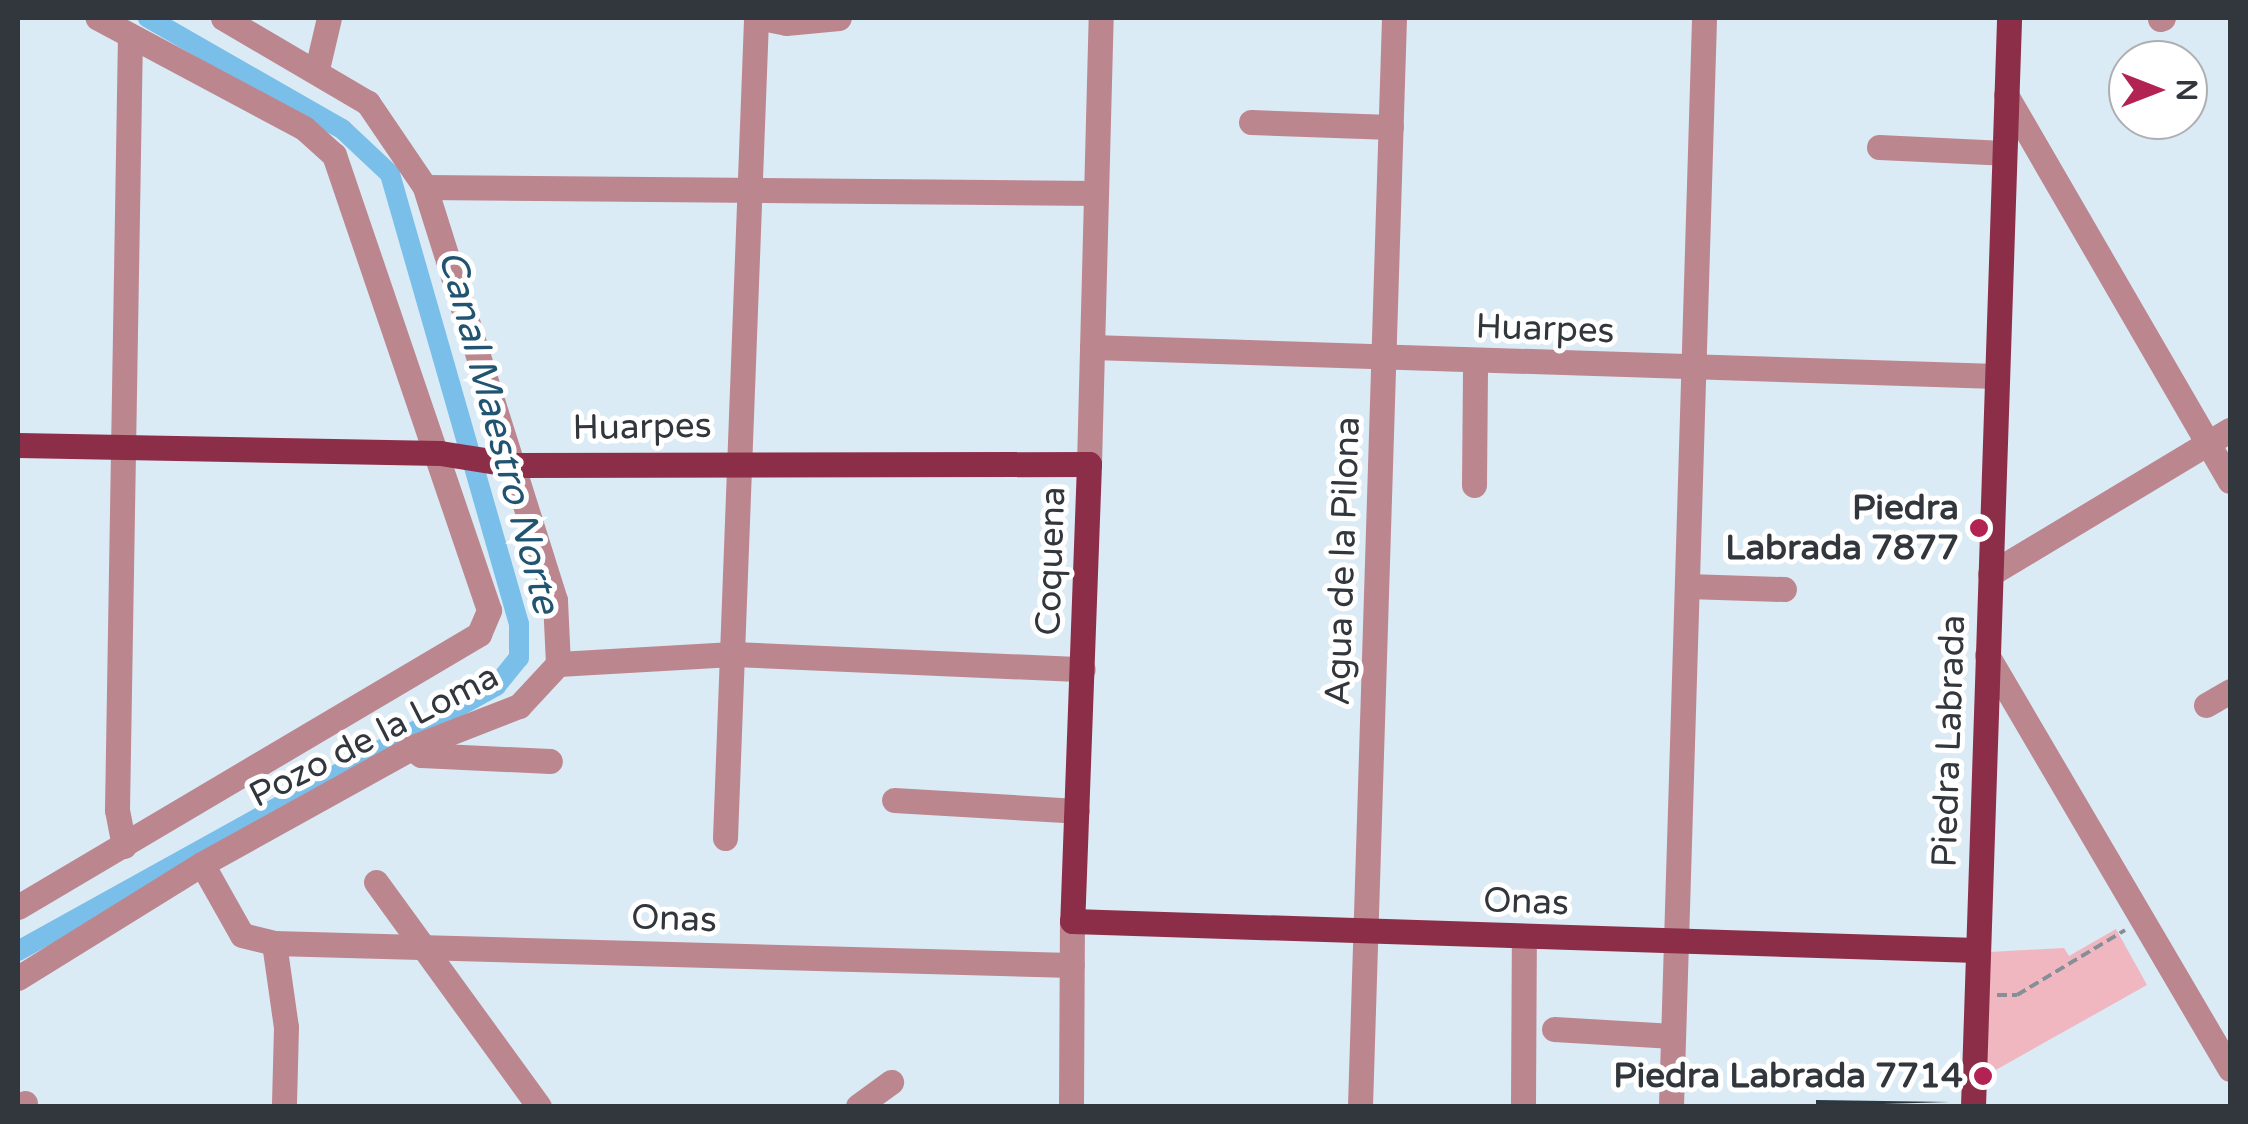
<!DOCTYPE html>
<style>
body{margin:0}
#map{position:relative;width:2248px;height:1124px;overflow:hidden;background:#daebf6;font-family:"Varela Round",sans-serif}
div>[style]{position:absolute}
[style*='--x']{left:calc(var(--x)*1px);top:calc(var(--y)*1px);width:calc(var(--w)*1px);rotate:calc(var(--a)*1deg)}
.green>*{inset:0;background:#f0b7c1}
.canal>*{height:20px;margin:-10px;padding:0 10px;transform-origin:10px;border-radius:10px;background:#7abfe9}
.building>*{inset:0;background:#2b3841}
.path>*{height:4px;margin-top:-2px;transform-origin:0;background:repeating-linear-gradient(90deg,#848f97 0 10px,transparent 0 15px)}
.minor>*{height:25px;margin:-12.5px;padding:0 12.5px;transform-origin:12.5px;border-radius:12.5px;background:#bc868f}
.major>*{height:25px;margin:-12.5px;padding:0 12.5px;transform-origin:12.5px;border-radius:12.5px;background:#8d2e48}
.dots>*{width:28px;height:28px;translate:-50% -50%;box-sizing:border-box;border:5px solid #fff;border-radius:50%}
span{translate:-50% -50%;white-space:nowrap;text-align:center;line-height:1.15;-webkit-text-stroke:10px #fff;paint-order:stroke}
.street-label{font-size:35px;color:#31373c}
.poi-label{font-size:35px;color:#31373c;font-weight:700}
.right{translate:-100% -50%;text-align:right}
.water-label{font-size:38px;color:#205471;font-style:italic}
.frame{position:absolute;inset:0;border:20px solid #31373c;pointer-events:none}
.north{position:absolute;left:2108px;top:40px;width:100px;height:100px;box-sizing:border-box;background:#fff;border:2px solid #adafb1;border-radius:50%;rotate:90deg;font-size:28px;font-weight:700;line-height:40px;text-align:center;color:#31373c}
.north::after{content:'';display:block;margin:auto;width:35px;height:45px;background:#b22252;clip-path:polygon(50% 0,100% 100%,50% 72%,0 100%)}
</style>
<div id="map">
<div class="green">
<div style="clip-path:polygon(2116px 929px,2147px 985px,1985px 1076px,1990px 952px,2064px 948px,2069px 956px)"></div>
</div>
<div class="canal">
<div style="--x:18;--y:951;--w:547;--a:-29"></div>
<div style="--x:496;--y:686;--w:36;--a:-51"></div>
<div style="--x:519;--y:658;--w:34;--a:-90"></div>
<div style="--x:519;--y:624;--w:468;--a:-106"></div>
<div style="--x:390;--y:174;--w:66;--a:-136.8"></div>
<div style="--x:342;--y:129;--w:224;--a:-150.2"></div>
</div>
<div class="building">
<div style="clip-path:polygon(1816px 1100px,1950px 1102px,1816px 1106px)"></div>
</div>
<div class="path">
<div style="--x:1997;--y:995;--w:20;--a:0"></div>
<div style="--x:2017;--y:995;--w:126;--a:-31"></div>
</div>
<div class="minor">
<div style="--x:761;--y:18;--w:25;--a:11"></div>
<div style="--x:786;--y:23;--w:53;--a:-5.4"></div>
<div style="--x:2160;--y:19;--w:3;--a:-18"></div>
<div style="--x:317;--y:69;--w:52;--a:-76.8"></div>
<div style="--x:2006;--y:95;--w:446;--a:59.9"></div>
<div style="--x:1251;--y:122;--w:140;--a:2"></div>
<div style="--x:1879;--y:147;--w:125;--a:2.7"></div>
<div style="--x:425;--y:187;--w:671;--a:0.51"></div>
<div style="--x:1092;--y:347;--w:905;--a:1.84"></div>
<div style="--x:1089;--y:464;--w:446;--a:-88.5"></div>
<div style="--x:1474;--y:485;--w:123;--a:-89.5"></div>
<div style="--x:1990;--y:574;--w:280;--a:-31"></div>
<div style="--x:1687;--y:586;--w:97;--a:1.8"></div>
<div style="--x:1987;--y:655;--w:480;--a:59.6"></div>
<div style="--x:558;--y:664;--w:175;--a:-3.3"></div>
<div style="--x:733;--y:654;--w:350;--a:2.5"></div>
<div style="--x:2206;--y:705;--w:28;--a:-30"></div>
<div style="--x:411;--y:748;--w:12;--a:35"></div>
<div style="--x:421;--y:755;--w:129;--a:2.7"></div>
<div style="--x:894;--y:800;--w:183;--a:3.4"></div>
<div style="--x:725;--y:838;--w:821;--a:-87.83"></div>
<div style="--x:124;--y:846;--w:37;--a:-101"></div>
<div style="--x:117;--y:810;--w:774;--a:-89.04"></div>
<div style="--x:202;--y:864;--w:81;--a:60.6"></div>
<div style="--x:242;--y:935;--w:33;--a:14"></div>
<div style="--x:274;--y:943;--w:798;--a:1.58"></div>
<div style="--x:376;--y:882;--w:277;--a:54"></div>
<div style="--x:18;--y:907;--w:536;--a:-30.63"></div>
<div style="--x:479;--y:634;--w:26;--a:-67"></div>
<div style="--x:489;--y:610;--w:481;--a:-108.8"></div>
<div style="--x:334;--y:155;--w:40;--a:-138"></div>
<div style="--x:304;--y:128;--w:234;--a:-151.9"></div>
<div style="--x:274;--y:943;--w:85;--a:81.9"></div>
<div style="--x:286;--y:1027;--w:79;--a:91.5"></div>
<div style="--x:18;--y:978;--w:216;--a:-31.8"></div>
<div style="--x:202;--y:864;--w:239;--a:-29"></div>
<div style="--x:411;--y:748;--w:116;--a:-21.3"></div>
<div style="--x:519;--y:706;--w:57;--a:-47.1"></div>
<div style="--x:558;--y:664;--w:64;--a:-92.7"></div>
<div style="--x:555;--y:600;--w:433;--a:-107.5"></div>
<div style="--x:425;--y:187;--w:102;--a:-124.2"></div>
<div style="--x:368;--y:103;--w:168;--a:-149.6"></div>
<div style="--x:1554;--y:1029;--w:119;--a:3.4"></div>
<div style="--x:25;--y:1106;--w:3;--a:-90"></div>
<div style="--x:858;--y:1106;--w:41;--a:-36"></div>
<div style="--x:1071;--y:1106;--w:185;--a:-89.7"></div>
<div style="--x:1360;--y:1106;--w:1089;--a:-88.21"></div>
<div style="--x:1523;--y:1106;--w:169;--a:-89.7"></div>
<div style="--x:1671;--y:1106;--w:1089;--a:-88.26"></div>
</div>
<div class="major">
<div style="--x:18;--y:445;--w:422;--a:1.1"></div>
<div style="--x:440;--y:453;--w:77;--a:9"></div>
<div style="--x:516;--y:465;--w:573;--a:-0.1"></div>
<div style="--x:1089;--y:464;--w:457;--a:92.1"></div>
<div style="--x:1072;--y:921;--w:905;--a:1.84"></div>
<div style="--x:1973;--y:1106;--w:1089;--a:-88.1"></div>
</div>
<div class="dots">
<div style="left:1979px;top:528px;background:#b22252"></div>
<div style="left:1983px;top:1076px;background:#b22252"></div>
</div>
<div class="street-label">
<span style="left:1545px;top:329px;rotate:2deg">Huarpes</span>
<span style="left:642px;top:427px;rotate:-1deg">Huarpes</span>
<span style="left:1051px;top:561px;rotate:-88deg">Coquena</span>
<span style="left:1343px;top:561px;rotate:-88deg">Agua de la Pilona</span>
<span style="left:374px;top:736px;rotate:-27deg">Pozo de la Loma</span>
<span style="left:1949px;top:741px;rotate:-88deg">Piedra Labrada</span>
<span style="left:1526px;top:902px;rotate:2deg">Onas</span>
<span style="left:674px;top:919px;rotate:2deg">Onas</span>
</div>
<div class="poi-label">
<span class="right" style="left:1959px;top:528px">Piedra<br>Labrada 7877</span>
<span class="right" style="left:1963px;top:1076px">Piedra Labrada 7714</span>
</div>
<div class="water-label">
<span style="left:498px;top:432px;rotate:75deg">Canal Maestro Norte</span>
</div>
<div class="frame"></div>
<div class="north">N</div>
</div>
